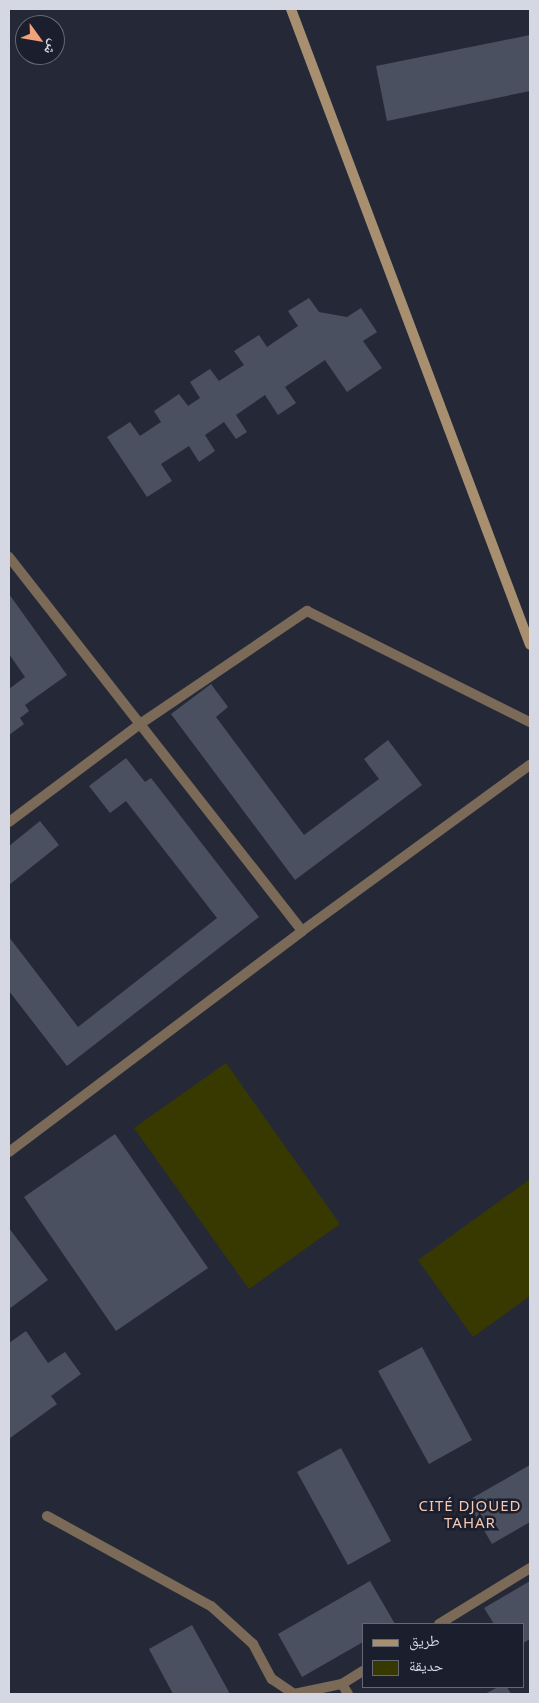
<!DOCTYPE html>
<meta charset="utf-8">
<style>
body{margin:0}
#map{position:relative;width:539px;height:1703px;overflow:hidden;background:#252937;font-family:"Noto Sans","Noto Naskh Arabic",sans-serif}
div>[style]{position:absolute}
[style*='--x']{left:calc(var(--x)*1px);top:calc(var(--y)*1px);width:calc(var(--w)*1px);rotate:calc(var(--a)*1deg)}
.green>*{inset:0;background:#383900}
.building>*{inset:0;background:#4b5060}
.lane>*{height:10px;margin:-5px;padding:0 5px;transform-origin:5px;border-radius:5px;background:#7a6a57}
.street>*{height:10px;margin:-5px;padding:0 5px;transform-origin:5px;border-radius:5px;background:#7a6a57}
.secondary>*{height:10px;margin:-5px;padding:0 5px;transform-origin:5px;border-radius:5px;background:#a78f6f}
span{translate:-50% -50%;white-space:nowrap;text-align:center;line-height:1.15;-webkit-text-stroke:5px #1b1f2d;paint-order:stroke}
.neighbourhood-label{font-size:15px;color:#f6c8b3;letter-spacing:1px}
.frame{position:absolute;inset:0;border:10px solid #d5d8e2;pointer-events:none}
.legend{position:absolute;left:362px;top:1623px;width:162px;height:65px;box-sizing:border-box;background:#1b1f2d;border:1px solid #656975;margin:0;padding:6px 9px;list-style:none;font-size:15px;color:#d5d8e2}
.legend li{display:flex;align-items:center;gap:10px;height:25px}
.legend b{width:25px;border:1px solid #656975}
.north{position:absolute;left:15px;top:15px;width:50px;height:50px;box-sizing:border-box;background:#1b1f2d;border:1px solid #656975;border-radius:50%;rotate:122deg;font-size:14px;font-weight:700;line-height:20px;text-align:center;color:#d5d8e2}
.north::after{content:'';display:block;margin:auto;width:18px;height:22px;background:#f1a17c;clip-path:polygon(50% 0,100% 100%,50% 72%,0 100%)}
</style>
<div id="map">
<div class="green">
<div style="clip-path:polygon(226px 1063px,340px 1224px,249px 1289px,134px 1128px)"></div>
<div style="clip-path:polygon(530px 1179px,530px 1296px,473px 1337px,418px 1260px)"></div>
</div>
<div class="building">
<div style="clip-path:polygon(530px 35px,530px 91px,387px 121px,376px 66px)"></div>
<div style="clip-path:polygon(309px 298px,319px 312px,347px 317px,361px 308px,377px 332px,363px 341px,382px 368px,347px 392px,325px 360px,285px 387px,296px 403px,278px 415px,265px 395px,236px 415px,247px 432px,236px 439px,224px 422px,205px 435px,215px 451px,199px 462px,189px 446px,161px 464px,172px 481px,147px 497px,107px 437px,130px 422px,140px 436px,161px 422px,154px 411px,179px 394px,188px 406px,200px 398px,190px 382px,210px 369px,219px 381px,244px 365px,234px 351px,259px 335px,267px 347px,298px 326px,288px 311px)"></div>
<div style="clip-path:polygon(9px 594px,67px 675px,25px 705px,29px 711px,20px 718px,24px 724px,9px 735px,9px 689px,25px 677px,9px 654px)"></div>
<div style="clip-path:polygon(211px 684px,228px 707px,216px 717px,304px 835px,379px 779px,364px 759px,388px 740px,422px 785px,295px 880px,171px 714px)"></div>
<div style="clip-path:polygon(126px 758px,145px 782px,151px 778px,259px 917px,67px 1066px,9px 991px,9px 937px,78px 1027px,217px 918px,126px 801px,110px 813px,89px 786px)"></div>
<div style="clip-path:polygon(40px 821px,59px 845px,9px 885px,9px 846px)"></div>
<div style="clip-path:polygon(115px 1134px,208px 1268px,116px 1331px,24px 1197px)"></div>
<div style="clip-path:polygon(9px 1228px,48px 1280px,9px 1309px)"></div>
<div style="clip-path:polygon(26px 1331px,48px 1363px,65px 1352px,81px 1374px,51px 1396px,57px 1404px,10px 1438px,9px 1343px)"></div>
<div style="clip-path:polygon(422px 1347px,472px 1440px,429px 1464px,378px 1371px)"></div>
<div style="clip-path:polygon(341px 1448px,391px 1541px,348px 1565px,297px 1472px)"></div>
<div style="clip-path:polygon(530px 1465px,530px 1522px,492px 1544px,467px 1501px)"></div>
<div style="clip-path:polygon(370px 1581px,395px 1624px,363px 1624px,363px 1642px,302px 1677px,278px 1634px)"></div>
<div style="clip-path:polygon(530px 1581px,530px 1639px,523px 1643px,523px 1624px,494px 1624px,484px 1608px)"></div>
<div style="clip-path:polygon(192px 1625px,230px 1694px,173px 1694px,149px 1649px)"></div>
<div style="clip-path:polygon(498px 1687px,507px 1687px,511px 1694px,485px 1694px)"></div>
</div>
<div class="lane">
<div style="--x:9;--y:557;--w:475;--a:51.9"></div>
<div style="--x:9;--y:822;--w:164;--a:-36.8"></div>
<div style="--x:140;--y:724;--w:202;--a:-34.1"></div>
<div style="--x:307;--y:611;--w:249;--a:26.5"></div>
<div style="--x:9;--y:1152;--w:367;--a:-37"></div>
<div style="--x:302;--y:931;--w:282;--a:-36.1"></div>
</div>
<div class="street">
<div style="--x:47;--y:1516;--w:187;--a:28.8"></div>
<div style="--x:211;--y:1606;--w:57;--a:42.1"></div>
<div style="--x:253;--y:1644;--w:40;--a:62"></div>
<div style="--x:272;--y:1679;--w:27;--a:34"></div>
<div style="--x:294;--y:1694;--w:49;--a:-11.8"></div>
<div style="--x:342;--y:1684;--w:25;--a:-32"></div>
<div style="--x:439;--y:1624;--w:107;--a:-31.6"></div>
<div style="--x:342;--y:1684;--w:12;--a:59"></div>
</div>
<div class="secondary">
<div style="--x:291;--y:9;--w:679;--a:69.4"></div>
</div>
<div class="neighbourhood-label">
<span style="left:470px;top:1514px">CITÉ DJOUED<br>TAHAR</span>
</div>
<div class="frame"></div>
<ul class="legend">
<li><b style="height:6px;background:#a78f6f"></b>طريق</li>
<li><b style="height:14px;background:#383900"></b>حديقة</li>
</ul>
<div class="north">ش</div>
</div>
